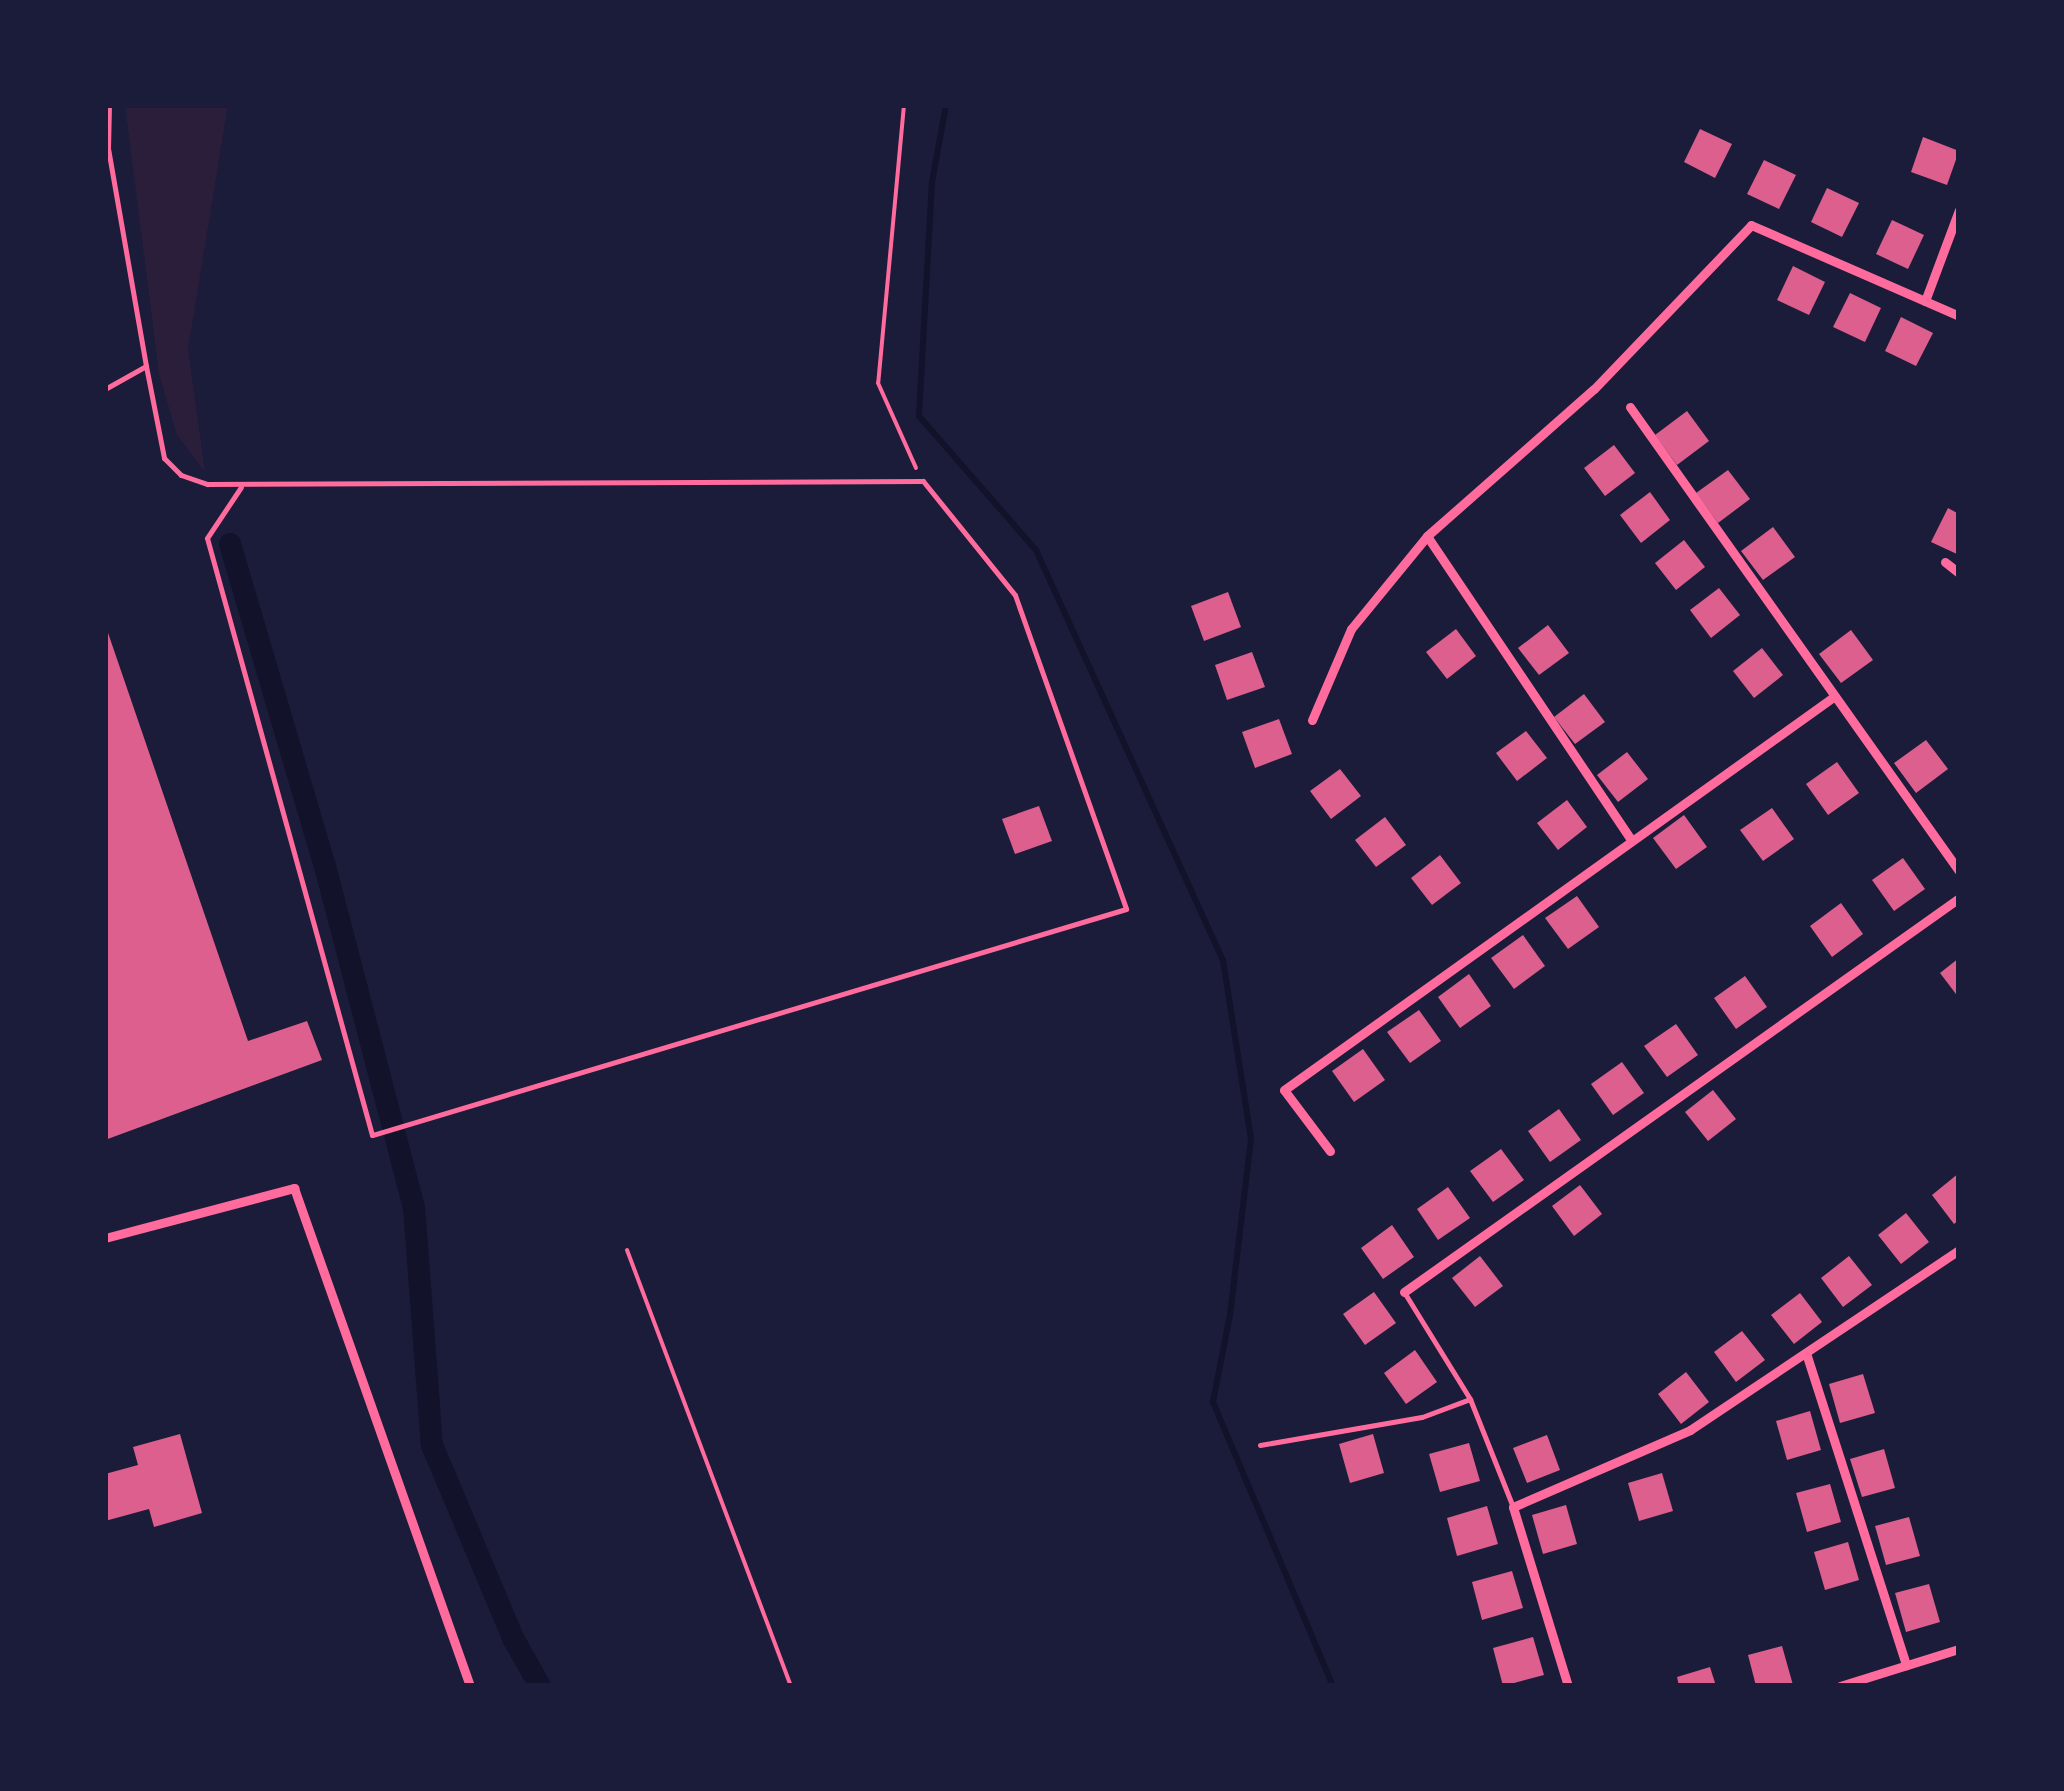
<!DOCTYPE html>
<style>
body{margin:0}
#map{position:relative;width:2064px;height:1791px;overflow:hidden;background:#1b1b3a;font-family:Overpass,sans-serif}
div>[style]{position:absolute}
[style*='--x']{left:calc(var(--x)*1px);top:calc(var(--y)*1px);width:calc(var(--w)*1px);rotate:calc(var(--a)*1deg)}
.green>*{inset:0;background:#2a1e3b}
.stream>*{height:6px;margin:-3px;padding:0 3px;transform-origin:3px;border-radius:3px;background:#12122b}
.canal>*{height:22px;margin:-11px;padding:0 11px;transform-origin:11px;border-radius:11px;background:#12122b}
.building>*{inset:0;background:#dd5f8e}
.path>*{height:4px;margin:-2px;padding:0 2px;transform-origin:2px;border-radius:2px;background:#ff6b9d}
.service>*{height:5px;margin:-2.5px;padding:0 2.5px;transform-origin:2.5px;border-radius:2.5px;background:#ff6b9d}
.minor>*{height:9px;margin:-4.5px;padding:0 4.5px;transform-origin:4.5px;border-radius:4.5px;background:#ff6b9d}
span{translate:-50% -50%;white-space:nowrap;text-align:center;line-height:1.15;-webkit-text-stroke:8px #1b1b3a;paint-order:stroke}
.frame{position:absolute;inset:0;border:108px solid #1b1b3a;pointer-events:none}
</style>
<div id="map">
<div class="green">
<div style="clip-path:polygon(125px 105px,228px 105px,188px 349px,205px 472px,177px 435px,159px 374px)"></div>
</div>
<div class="stream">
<div style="--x:946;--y:105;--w:78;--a:100.3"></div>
<div style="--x:932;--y:182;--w:234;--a:93.2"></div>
<div style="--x:919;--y:416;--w:178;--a:48.9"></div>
<div style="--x:1036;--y:550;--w:451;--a:65.5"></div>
<div style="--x:1223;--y:960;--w:181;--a:81.1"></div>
<div style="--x:1251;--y:1139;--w:177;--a:96.8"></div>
<div style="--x:1230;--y:1315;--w:89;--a:101.1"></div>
<div style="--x:1213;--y:1402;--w:308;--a:67.1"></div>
</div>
<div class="canal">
<div style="--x:230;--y:544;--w:336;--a:73.6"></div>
<div style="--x:325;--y:866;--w:352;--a:75.4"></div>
<div style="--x:414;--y:1207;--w:239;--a:85.7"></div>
<div style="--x:432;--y:1445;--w:212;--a:67.2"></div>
<div style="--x:514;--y:1640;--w:53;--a:60.5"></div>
</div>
<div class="building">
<div style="clip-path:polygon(1700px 129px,1732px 144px,1715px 178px,1684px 162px)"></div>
<div style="clip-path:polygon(1923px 137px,1959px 151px,1947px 185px,1911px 172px)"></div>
<div style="clip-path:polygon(1764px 160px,1796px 175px,1779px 209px,1747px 194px)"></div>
<div style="clip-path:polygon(1827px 188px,1859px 203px,1842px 237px,1811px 222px)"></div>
<div style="clip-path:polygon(1892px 220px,1924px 235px,1908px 269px,1876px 254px)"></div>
<div style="clip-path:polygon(1793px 266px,1825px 282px,1809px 315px,1777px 300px)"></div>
<div style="clip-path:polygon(1850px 293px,1881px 308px,1865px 342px,1833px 327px)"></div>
<div style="clip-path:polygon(1901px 317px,1933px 333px,1916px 366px,1885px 351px)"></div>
<div style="clip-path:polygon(1687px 411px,1709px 441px,1677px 465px,1655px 435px)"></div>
<div style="clip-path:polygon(1614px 445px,1635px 473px,1605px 496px,1584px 468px)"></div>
<div style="clip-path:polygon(1728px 470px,1750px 499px,1718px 523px,1696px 493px)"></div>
<div style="clip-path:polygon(1650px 492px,1670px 520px,1641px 543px,1620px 515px)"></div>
<div style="clip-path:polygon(1948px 508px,1959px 514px,1959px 555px,1931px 542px)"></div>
<div style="clip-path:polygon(1773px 527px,1795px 557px,1763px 580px,1741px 551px)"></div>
<div style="clip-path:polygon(1684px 540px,1705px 567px,1676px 590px,1655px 563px)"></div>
<div style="clip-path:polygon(1719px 588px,1740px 615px,1711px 638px,1690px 610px)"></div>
<div style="clip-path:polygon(1228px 592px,1241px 627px,1204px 641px,1191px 606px)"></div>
<div style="clip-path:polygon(1548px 625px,1569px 653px,1539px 675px,1518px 648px)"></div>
<div style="clip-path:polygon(106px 627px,248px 1041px,307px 1021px,322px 1060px,105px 1140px)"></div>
<div style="clip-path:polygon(1456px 629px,1476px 656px,1447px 679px,1426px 652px)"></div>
<div style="clip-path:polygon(1851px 630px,1873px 660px,1841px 683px,1819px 654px)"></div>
<div style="clip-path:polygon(1762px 648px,1783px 675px,1754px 698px,1733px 671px)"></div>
<div style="clip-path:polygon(1252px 652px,1265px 687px,1227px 700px,1215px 665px)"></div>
<div style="clip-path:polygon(1584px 694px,1605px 722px,1575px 744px,1554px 717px)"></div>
<div style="clip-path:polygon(1279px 719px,1292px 754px,1255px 768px,1242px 732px)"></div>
<div style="clip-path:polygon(1526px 731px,1547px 758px,1517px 781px,1496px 753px)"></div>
<div style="clip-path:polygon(1926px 740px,1948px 769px,1916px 793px,1894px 763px)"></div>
<div style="clip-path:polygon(1627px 752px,1648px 779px,1618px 802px,1597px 775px)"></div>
<div style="clip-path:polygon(1837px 762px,1859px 793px,1828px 815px,1806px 784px)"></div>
<div style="clip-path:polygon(1340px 769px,1361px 796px,1331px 819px,1310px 791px)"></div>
<div style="clip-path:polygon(1567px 800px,1587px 827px,1558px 850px,1537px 823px)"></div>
<div style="clip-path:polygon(1039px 806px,1052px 841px,1015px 854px,1002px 819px)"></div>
<div style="clip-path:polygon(1772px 808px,1794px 839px,1763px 861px,1740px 830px)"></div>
<div style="clip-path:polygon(1684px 815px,1707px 847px,1676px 869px,1653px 838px)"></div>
<div style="clip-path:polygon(1385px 817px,1406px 845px,1376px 867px,1355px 840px)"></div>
<div style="clip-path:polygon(1440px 855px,1461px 883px,1432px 905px,1411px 878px)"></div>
<div style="clip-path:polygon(1903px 858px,1925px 889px,1894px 911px,1872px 880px)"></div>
<div style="clip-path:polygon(1577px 896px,1599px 927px,1568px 949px,1545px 918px)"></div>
<div style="clip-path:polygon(1841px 903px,1863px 934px,1832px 957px,1810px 926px)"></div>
<div style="clip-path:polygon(1523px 935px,1545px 966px,1514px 989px,1491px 958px)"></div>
<div style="clip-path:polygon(1959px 958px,1959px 998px,1940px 973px)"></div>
<div style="clip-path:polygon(1469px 974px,1491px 1006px,1460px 1028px,1438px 997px)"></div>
<div style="clip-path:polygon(1745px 976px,1767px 1007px,1736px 1029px,1714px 998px)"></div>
<div style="clip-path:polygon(1419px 1010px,1441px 1041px,1410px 1063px,1387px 1032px)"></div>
<div style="clip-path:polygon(1676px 1024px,1698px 1055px,1667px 1077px,1644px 1046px)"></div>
<div style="clip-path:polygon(1363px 1049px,1385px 1080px,1354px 1102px,1332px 1071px)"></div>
<div style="clip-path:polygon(1622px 1062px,1644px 1093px,1613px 1115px,1591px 1084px)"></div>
<div style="clip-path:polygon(1713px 1090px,1736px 1119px,1708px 1141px,1685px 1112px)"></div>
<div style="clip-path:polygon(1559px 1109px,1581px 1140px,1550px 1162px,1528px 1131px)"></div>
<div style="clip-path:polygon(1501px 1149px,1524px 1180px,1493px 1202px,1470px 1171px)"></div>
<div style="clip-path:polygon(1959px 1173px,1959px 1220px,1954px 1224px,1932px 1195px)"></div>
<div style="clip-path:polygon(1580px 1185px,1602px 1214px,1574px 1236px,1552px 1206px)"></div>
<div style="clip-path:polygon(1448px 1187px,1470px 1218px,1438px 1240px,1417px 1209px)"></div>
<div style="clip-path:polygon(1906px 1213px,1929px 1242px,1901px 1264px,1878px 1235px)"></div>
<div style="clip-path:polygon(1392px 1225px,1414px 1257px,1383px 1279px,1361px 1248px)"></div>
<div style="clip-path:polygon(1480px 1256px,1503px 1286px,1475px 1307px,1452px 1278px)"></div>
<div style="clip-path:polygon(1849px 1256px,1872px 1285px,1843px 1307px,1821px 1278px)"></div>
<div style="clip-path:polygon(1374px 1292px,1396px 1323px,1365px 1345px,1343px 1314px)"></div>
<div style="clip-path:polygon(1800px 1293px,1822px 1322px,1794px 1344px,1771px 1315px)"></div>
<div style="clip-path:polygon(1742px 1331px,1765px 1360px,1736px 1382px,1714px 1352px)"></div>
<div style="clip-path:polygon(1415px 1350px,1437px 1382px,1406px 1404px,1384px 1373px)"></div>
<div style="clip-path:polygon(1686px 1372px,1709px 1402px,1681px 1424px,1658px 1394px)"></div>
<div style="clip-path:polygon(1863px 1374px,1875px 1413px,1840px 1423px,1829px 1384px)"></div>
<div style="clip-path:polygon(1810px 1411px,1821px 1450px,1787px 1460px,1776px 1421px)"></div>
<div style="clip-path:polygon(180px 1434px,202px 1513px,154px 1527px,149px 1509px,105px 1521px,105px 1474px,138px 1465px,133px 1447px)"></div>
<div style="clip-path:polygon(1373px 1434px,1384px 1473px,1350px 1483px,1339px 1444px)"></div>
<div style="clip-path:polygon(1547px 1435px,1560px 1470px,1527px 1483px,1513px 1448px)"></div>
<div style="clip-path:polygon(1469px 1443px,1480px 1481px,1440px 1492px,1429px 1454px)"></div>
<div style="clip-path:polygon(1884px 1449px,1895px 1488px,1862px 1497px,1850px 1459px)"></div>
<div style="clip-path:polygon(1662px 1473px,1673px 1511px,1639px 1521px,1628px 1483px)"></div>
<div style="clip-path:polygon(1830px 1484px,1841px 1522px,1807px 1532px,1796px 1493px)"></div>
<div style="clip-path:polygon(1566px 1505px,1577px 1544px,1543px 1554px,1532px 1515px)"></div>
<div style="clip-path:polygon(1487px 1506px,1498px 1544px,1457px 1556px,1447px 1518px)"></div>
<div style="clip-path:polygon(1909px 1517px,1920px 1556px,1886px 1565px,1875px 1526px)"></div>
<div style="clip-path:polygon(1848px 1542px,1859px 1580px,1825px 1590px,1814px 1552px)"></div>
<div style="clip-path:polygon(1512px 1571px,1523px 1608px,1482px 1620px,1472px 1582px)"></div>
<div style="clip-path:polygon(1929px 1584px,1940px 1622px,1906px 1632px,1895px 1593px)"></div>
<div style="clip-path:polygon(1533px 1637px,1544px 1675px,1503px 1686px,1493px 1648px)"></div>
<div style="clip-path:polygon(1782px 1646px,1793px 1685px,1756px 1686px,1748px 1655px)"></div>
<div style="clip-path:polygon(1710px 1667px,1716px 1686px,1679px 1686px,1677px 1677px)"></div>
</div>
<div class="path">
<div style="--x:904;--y:105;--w:279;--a:95.3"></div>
<div style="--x:878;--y:383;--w:93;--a:65.9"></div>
<div style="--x:627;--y:1250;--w:466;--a:69.4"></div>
</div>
<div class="service">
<div style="--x:146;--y:366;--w:94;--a:78.9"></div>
<div style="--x:164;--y:458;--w:24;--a:45"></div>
<div style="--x:181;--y:475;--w:28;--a:19"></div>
<div style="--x:207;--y:484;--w:716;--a:-0.24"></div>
<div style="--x:923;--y:481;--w:146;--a:51.1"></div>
<div style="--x:1015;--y:595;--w:333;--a:70.5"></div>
<div style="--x:1126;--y:909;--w:787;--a:163.31"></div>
<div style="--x:372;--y:1135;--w:619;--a:-105.45"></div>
<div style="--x:207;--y:538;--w:61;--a:-56.3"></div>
<div style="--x:105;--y:389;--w:47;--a:-29.3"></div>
<div style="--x:146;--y:366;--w:220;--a:-99.9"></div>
<div style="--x:108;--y:149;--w:44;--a:-88.7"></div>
<div style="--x:1404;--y:1292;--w:126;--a:58.3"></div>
<div style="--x:1470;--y:1399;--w:116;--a:68.3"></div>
<div style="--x:1260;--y:1445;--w:164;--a:-9.8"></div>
<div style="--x:1422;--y:1417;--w:51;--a:-20.6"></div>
</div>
<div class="minor">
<div style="--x:1925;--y:301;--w:97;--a:-69.5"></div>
<div style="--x:1630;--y:407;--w:569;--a:54.66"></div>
<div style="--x:1427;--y:536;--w:364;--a:56.1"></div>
<div style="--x:1945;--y:562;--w:18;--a:38"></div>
<div style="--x:1312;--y:720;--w:99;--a:-66.8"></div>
<div style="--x:1351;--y:629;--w:120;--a:-50.7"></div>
<div style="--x:1427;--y:536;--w:222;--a:-41.4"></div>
<div style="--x:1594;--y:389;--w:227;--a:-46.2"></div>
<div style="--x:1751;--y:225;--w:227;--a:23.6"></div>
<div style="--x:1330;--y:1151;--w:76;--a:-127"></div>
<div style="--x:1284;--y:1090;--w:674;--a:-35.58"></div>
<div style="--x:105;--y:1238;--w:196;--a:-14.8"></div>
<div style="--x:294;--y:1188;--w:528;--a:70.54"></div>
<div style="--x:1404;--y:1292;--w:681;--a:-35.37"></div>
<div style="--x:1806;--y:1353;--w:328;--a:72.2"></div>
<div style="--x:1568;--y:1686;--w:187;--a:-107.1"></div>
<div style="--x:1513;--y:1507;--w:193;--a:-23.5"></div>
<div style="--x:1690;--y:1430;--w:324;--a:-33.8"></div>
<div style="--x:1840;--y:1686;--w:125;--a:-17.3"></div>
</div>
<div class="frame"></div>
</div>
